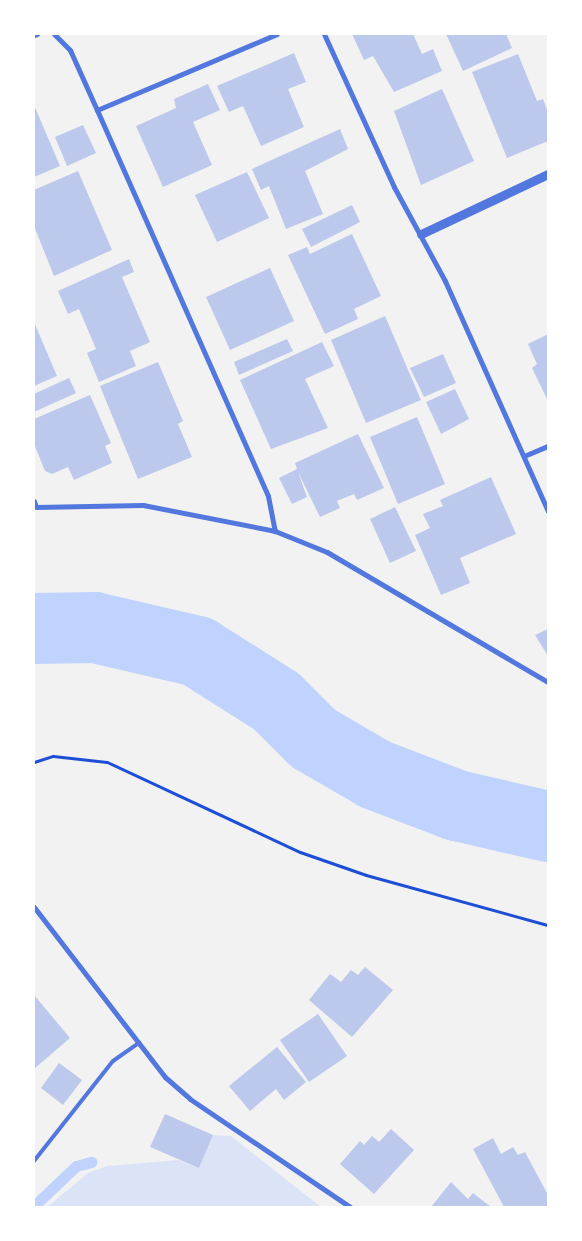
<!DOCTYPE html>
<style>
body{margin:0}
#map{position:relative;width:582px;height:1241px;overflow:hidden;background:#f2f2f2;font-family:"Asap Condensed",sans-serif}
div>[style]{position:absolute}
[style*='--x']{left:calc(var(--x)*1px);top:calc(var(--y)*1px);width:calc(var(--w)*1px);rotate:calc(var(--a)*1deg)}
.green>*{inset:0;background:#dbe4f7}
.stream>*{height:11px;margin:-5.5px;padding:0 5.5px;transform-origin:5.5px;border-radius:5.5px;background:#bfd3fe}
.river>*{height:71px;margin:-35.5px;padding:0 35.5px;transform-origin:35.5px;border-radius:35.5px;background:#bfd3fe}
.building>*{inset:0;background:#bdc9ec}
.path>*{height:3px;margin:-1.5px;padding:0 1.5px;transform-origin:1.5px;border-radius:1.5px;background:#1d4ed8}
.service>*{height:4px;margin:-2px;padding:0 2px;transform-origin:2px;border-radius:2px;background:#5277de}
.minor>*{height:5px;margin:-2.5px;padding:0 2.5px;transform-origin:2.5px;border-radius:2.5px;background:#5277de}
.tertiary>*{height:9px;margin:-4.5px;padding:0 4.5px;transform-origin:4.5px;border-radius:4.5px;background:#5277de}
span{translate:-50% -50%;white-space:nowrap;text-align:center;line-height:1.15;-webkit-text-stroke:5px #fff;paint-order:stroke}
.frame{position:absolute;inset:0;border:35px solid #fff;pointer-events:none}
</style>
<div id="map">
<div class="green">
<div style="clip-path:polygon(213px 1135px,231px 1136px,321px 1207px,47px 1207px,88px 1173px,107px 1166px,179px 1160px,199px 1168px)"></div>
</div>
<div class="stream">
<div style="--x:34;--y:1206;--w:58;--a:-43.6"></div>
<div style="--x:76;--y:1166;--w:16;--a:-15"></div>
</div>
<div class="river">
<div style="--x:34;--y:628;--w:60;--a:-1"></div>
<div style="--x:94;--y:627;--w:106;--a:13.1"></div>
<div style="--x:197;--y:651;--w:93;--a:32.3"></div>
<div style="--x:276;--y:701;--w:52;--a:45"></div>
<div style="--x:313;--y:738;--w:72;--a:30.1"></div>
<div style="--x:375;--y:774;--w:87;--a:20.9"></div>
<div style="--x:456;--y:805;--w:94;--a:12.9"></div>
</div>
<div class="building">
<div style="clip-path:polygon(352px 34px,413px 34px,422px 54px,433px 49px,442px 71px,394px 92px,373px 56px,364px 60px)"></div>
<div style="clip-path:polygon(446px 34px,506px 34px,512px 48px,463px 71px)"></div>
<div style="clip-path:polygon(294px 53px,306px 82px,288px 89px,304px 127px,261px 146px,243px 106px,229px 112px,217px 86px)"></div>
<div style="clip-path:polygon(518px 54px,537px 101px,543px 99px,548px 112px,548px 141px,507px 158px,472px 72px)"></div>
<div style="clip-path:polygon(208px 84px,220px 110px,193px 122px,212px 165px,163px 187px,136px 126px,176px 108px,174px 99px)"></div>
<div style="clip-path:polygon(442px 89px,474px 161px,421px 185px,394px 111px)"></div>
<div style="clip-path:polygon(34px 105px,60px 166px,34px 177px)"></div>
<div style="clip-path:polygon(83px 125px,96px 153px,67px 166px,55px 137px)"></div>
<div style="clip-path:polygon(340px 129px,348px 149px,305px 171px,323px 214px,286px 229px,269px 186px,261px 190px,252px 169px)"></div>
<div style="clip-path:polygon(78px 171px,112px 250px,54px 276px,34px 226px,34px 190px)"></div>
<div style="clip-path:polygon(247px 172px,269px 218px,217px 242px,195px 195px)"></div>
<div style="clip-path:polygon(352px 205px,360px 222px,311px 247px,302px 229px)"></div>
<div style="clip-path:polygon(352px 234px,381px 296px,354px 309px,358px 319px,325px 334px,288px 255px,307px 247px,310px 254px)"></div>
<div style="clip-path:polygon(129px 259px,134px 272px,122px 277px,150px 342px,130px 351px,136px 366px,99px 382px,87px 353px,96px 349px,79px 309px,68px 314px,58px 291px)"></div>
<div style="clip-path:polygon(270px 268px,294px 321px,230px 350px,206px 297px)"></div>
<div style="clip-path:polygon(385px 316px,421px 400px,366px 423px,331px 340px)"></div>
<div style="clip-path:polygon(34px 322px,57px 376px,34px 386px)"></div>
<div style="clip-path:polygon(548px 334px,548px 401px,532px 368px,537px 364px,528px 344px)"></div>
<div style="clip-path:polygon(287px 339px,293px 351px,239px 375px,234px 362px)"></div>
<div style="clip-path:polygon(322px 342px,334px 366px,305px 379px,328px 428px,271px 449px,240px 380px)"></div>
<div style="clip-path:polygon(443px 354px,456px 383px,424px 397px,410px 368px)"></div>
<div style="clip-path:polygon(158px 362px,183px 421px,178px 424px,192px 457px,138px 479px,100px 386px)"></div>
<div style="clip-path:polygon(69px 378px,76px 393px,34px 412px,34px 394px)"></div>
<div style="clip-path:polygon(455px 389px,469px 419px,441px 434px,426px 402px)"></div>
<div style="clip-path:polygon(90px 395px,111px 443px,105px 446px,112px 463px,74px 480px,68px 467px,52px 474px,45px 471px,34px 444px,34px 419px)"></div>
<div style="clip-path:polygon(417px 417px,445px 484px,398px 504px,370px 437px)"></div>
<div style="clip-path:polygon(358px 434px,384px 488px,357px 500px,354px 494px,337px 501px,340px 508px,320px 517px,298px 472px,307px 497px,292px 504px,279px 478px,297px 469px,295px 463px)"></div>
<div style="clip-path:polygon(491px 477px,516px 534px,460px 558px,470px 583px,441px 595px,415px 535px,430px 528px,423px 514px,443px 506px,440px 500px)"></div>
<div style="clip-path:polygon(395px 507px,416px 551px,390px 563px,370px 519px)"></div>
<div style="clip-path:polygon(548px 629px,548px 656px,535px 635px)"></div>
<div style="clip-path:polygon(365px 967px,393px 990px,352px 1037px,309px 1000px,330px 974px,341px 982px,351px 970px,358px 975px)"></div>
<div style="clip-path:polygon(34px 995px,70px 1038px,34px 1069px)"></div>
<div style="clip-path:polygon(318px 1014px,347px 1056px,309px 1082px,280px 1040px)"></div>
<div style="clip-path:polygon(277px 1047px,306px 1082px,284px 1100px,276px 1089px,250px 1111px,229px 1086px)"></div>
<div style="clip-path:polygon(59px 1063px,82px 1080px,63px 1105px,41px 1088px)"></div>
<div style="clip-path:polygon(165px 1114px,213px 1135px,199px 1168px,150px 1147px)"></div>
<div style="clip-path:polygon(391px 1129px,414px 1150px,374px 1194px,340px 1164px,360px 1141px,364px 1145px,372px 1136px,379px 1142px)"></div>
<div style="clip-path:polygon(493px 1138px,501px 1154px,513px 1147px,518px 1155px,525px 1152px,548px 1195px,548px 1207px,504px 1207px,473px 1149px)"></div>
<div style="clip-path:polygon(451px 1182px,468px 1199px,473px 1193px,491px 1207px,431px 1207px)"></div>
</div>
<div class="path">
<div style="--x:34;--y:762;--w:20;--a:-18"></div>
<div style="--x:53;--y:756;--w:54;--a:6.3"></div>
<div style="--x:107;--y:762;--w:213;--a:25"></div>
<div style="--x:300;--y:852;--w:70;--a:19.2"></div>
<div style="--x:366;--y:875;--w:189;--a:15.4"></div>
</div>
<div class="service">
<div style="--x:34;--y:1161;--w:127;--a:-51.7"></div>
<div style="--x:113;--y:1061;--w:32;--a:-35"></div>
</div>
<div class="minor">
<div style="--x:54;--y:34;--w:23;--a:45"></div>
<div style="--x:70;--y:50;--w:66;--a:65.8"></div>
<div style="--x:97;--y:110;--w:422;--a:66.1"></div>
<div style="--x:268;--y:496;--w:36;--a:79"></div>
<div style="--x:324;--y:34;--w:168;--a:65.4"></div>
<div style="--x:394;--y:187;--w:107;--a:61.5"></div>
<div style="--x:445;--y:281;--w:252;--a:65.9"></div>
<div style="--x:34;--y:35;--w:3;--a:-18"></div>
<div style="--x:97;--y:110;--w:195;--a:-22.9"></div>
<div style="--x:524;--y:456;--w:26;--a:-23"></div>
<div style="--x:34;--y:501;--w:6;--a:72"></div>
<div style="--x:36;--y:507;--w:107;--a:-1.1"></div>
<div style="--x:143;--y:505;--w:135;--a:11.1"></div>
<div style="--x:275;--y:531;--w:56;--a:22"></div>
<div style="--x:327;--y:552;--w:256;--a:30.5"></div>
<div style="--x:34;--y:907;--w:215;--a:52.4"></div>
<div style="--x:165;--y:1077;--w:33;--a:41"></div>
<div style="--x:190;--y:1099;--w:193;--a:34"></div>
</div>
<div class="tertiary">
<div style="--x:421;--y:234;--w:140;--a:-25.3"></div>
</div>
<div class="frame"></div>
</div>
